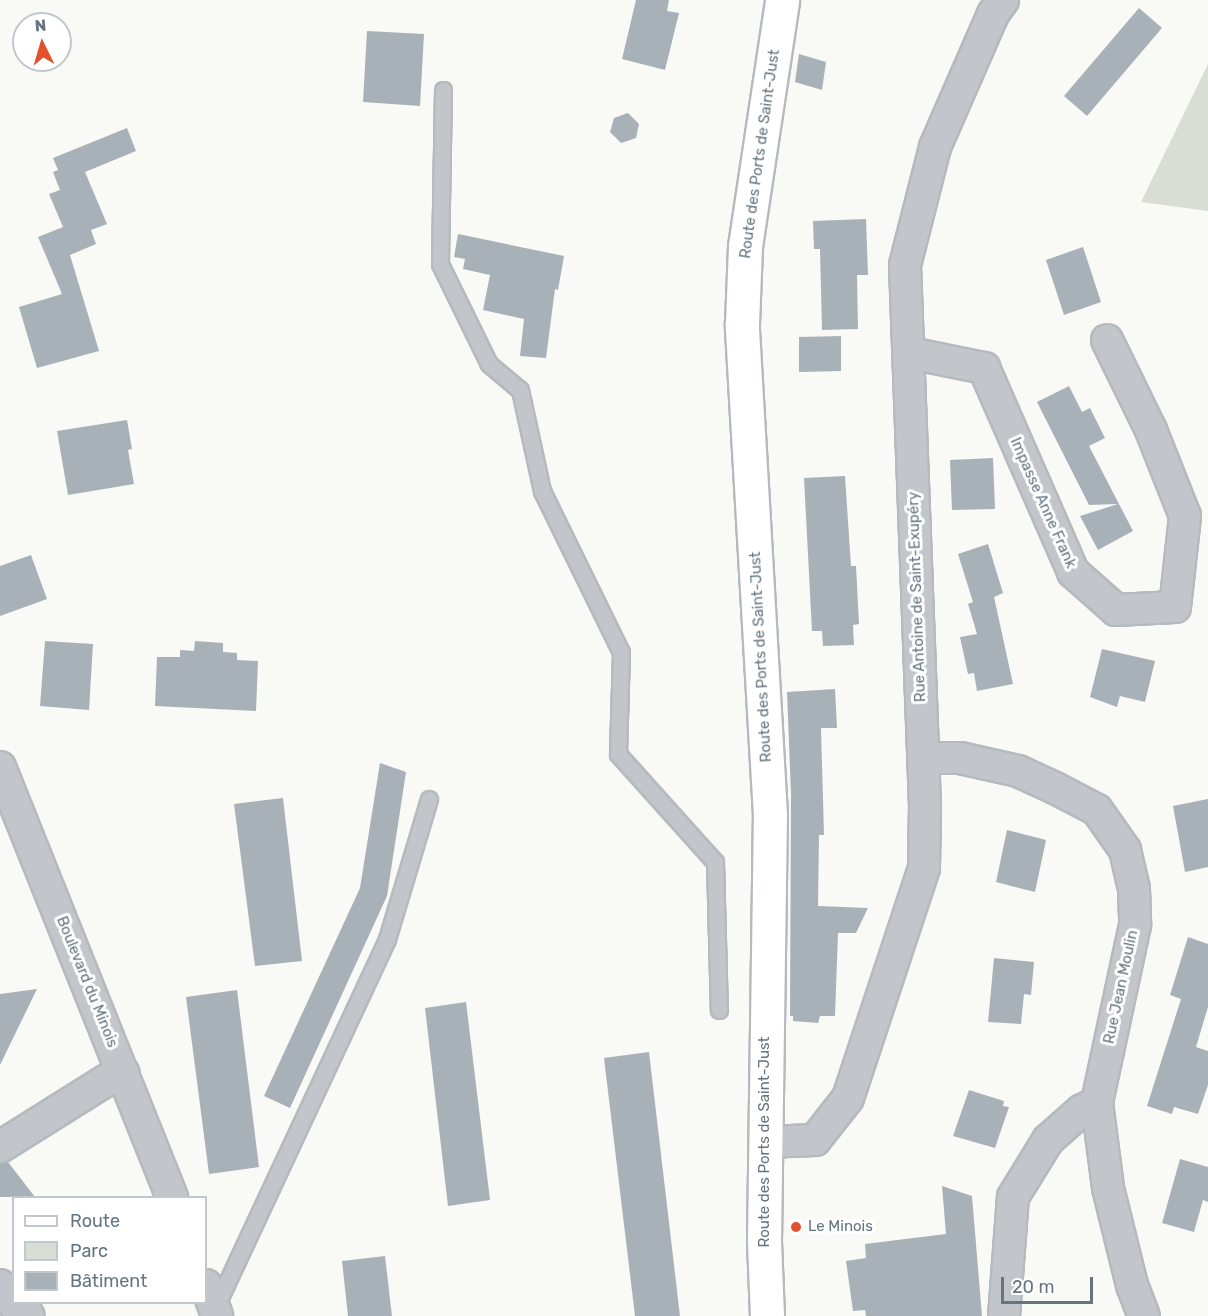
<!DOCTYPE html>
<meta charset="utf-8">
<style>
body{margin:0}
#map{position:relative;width:1208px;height:1316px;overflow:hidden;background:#f9f9f6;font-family:Rubik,sans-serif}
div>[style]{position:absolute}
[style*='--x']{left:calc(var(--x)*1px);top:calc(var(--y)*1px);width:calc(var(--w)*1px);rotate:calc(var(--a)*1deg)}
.green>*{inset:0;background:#d9ded5}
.building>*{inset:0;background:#a8b1b7}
.roads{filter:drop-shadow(2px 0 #b4babe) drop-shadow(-2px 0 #b4babe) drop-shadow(0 2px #b4babe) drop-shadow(0 -2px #b4babe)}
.lane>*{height:15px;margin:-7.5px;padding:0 7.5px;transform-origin:7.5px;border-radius:7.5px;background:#c2c6ca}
.street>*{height:30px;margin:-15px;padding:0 15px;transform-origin:15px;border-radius:15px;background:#c2c6ca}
.secondary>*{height:33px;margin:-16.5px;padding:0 16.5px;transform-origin:16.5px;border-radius:16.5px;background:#fff}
.dots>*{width:16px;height:16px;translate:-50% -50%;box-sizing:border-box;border:3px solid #fff;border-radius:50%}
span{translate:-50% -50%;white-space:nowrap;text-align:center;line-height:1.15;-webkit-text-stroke:6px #fff;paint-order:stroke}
.street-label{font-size:15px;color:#647581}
.poi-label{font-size:15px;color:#647581}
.left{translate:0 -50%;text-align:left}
.legend{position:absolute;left:12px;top:1196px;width:195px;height:108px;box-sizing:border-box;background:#fff;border:2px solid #c1c8cd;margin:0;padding:8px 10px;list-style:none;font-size:18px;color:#647581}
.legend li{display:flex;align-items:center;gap:12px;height:30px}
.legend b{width:30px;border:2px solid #c1c8cd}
.north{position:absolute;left:12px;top:12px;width:60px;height:60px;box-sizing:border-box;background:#fff;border:2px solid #c1c8cd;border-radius:50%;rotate:355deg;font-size:16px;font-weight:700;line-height:24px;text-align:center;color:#647581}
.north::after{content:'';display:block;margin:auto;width:21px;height:27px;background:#e3512c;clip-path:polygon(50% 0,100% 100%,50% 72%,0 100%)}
.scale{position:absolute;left:1001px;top:1277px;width:92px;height:27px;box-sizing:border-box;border:3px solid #647581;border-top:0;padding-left:8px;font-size:18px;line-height:21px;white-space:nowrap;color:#647581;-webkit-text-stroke:4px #fff;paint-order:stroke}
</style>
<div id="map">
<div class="green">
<div style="clip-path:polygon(1208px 64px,1208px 211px,1141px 202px)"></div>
</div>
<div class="building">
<div style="clip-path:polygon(636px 0,669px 0,667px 11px,679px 13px,665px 70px,622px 59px)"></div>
<div style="clip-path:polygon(1139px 8px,1162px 28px,1087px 116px,1064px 96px)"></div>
<div style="clip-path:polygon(367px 31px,424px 34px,420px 106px,363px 102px)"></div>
<div style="clip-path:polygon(799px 54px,826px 62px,822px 90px,795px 82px)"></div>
<div style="clip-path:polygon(628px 113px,639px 124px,636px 138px,621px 143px,610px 132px,614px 118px)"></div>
<div style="clip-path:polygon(127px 128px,136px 151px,85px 172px,107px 224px,91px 230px,96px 244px,70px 255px,99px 351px,37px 368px,19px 307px,62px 294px,38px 237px,63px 227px,49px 194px,60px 190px,53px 172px,58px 170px,53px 158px)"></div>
<div style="clip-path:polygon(866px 219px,868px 275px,857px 275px,858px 329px,822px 330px,820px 249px,814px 249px,813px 221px)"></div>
<div style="clip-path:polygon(458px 234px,564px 256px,558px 290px,555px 289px,546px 358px,520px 356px,524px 319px,483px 310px,490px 275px,463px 269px,465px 259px,454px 257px)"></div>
<div style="clip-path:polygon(1083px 247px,1101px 302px,1064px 315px,1046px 260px)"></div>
<div style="clip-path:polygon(841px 336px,841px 371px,799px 372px,799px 337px)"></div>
<div style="clip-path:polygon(1069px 386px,1082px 412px,1090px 408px,1105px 438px,1089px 446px,1133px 531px,1098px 550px,1080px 516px,1118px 504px,1089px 505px,1037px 402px)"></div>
<div style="clip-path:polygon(127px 420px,132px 449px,128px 450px,134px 484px,68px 495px,57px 431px)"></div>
<div style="clip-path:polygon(993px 458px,995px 509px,952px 510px,950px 460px)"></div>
<div style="clip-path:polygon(845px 476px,851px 566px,856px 566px,859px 624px,853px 625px,854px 645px,823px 646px,822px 631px,812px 631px,804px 478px)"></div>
<div style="clip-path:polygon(988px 544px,1003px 593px,994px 597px,1013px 684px,977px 691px,974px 673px,968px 674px,960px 637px,977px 634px,968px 604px,973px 602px,958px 554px)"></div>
<div style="clip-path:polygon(31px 555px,47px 599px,0 616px,0 566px)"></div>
<div style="clip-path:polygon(45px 641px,93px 644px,89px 710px,40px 706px)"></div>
<div style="clip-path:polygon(195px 641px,223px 643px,223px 652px,237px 653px,237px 660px,258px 661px,256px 711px,155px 706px,157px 657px,180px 657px,180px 650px,194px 651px)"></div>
<div style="clip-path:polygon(1102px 649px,1155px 661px,1145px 702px,1120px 696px,1117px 707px,1090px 697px)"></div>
<div style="clip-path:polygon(835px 689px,837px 728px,821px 728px,824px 835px,819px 835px,818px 906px,868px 908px,856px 933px,838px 933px,835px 1016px,820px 1016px,818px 1023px,793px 1021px,793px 1016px,790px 1016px,791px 794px,787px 692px)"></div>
<div style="clip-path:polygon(380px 763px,406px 772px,387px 896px,290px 1108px,264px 1096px,360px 888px)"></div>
<div style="clip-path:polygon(283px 798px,302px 961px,255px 966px,234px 804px)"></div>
<div style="clip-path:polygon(1208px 799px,1208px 867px,1185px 872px,1173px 806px)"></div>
<div style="clip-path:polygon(1007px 830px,1046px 840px,1035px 892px,996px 882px)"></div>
<div style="clip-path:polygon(1188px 937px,1208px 944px,1208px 1007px,1196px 1047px,1208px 1051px,1208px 1085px,1198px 1114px,1174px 1107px,1172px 1114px,1147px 1106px,1181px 999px,1170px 995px)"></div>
<div style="clip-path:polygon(994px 958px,1034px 962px,1031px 995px,1024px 994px,1021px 1024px,988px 1022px)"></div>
<div style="clip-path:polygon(37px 989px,0 1065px,0 994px)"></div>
<div style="clip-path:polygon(237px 990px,259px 1167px,209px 1174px,186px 997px)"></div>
<div style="clip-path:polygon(466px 1002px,490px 1200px,448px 1206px,425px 1008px)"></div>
<div style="clip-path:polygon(649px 1052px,680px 1316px,635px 1316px,604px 1058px)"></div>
<div style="clip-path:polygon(969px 1090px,1004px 1101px,1003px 1106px,1009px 1107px,995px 1148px,953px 1136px)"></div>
<div style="clip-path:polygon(1180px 1159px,1208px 1167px,1208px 1202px,1203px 1200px,1194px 1232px,1162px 1223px)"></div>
<div style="clip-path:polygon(8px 1162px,35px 1197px,0 1197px,0 1164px)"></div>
<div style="clip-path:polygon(942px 1186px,972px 1196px,982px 1316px,866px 1316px,865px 1310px,853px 1311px,846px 1261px,866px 1258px,865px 1244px,946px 1234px)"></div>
<div style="clip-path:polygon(385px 1256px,392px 1316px,348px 1316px,342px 1261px)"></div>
</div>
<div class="roads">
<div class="lane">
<div style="--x:443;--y:90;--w:174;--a:91"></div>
<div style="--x:440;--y:264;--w:111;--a:63.9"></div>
<div style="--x:489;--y:364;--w:40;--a:40"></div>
<div style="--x:520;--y:390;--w:103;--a:77.7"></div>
<div style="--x:542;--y:491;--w:179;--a:63.9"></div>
<div style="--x:621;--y:652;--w:102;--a:91.7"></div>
<div style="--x:618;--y:754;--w:145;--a:48.1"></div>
<div style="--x:715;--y:862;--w:148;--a:88.5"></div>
<div style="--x:216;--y:1306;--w:405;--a:-65"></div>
<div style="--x:387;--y:939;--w:146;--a:-73.3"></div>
</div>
<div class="street">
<div style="--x:910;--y:353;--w:76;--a:11.5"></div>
<div style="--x:984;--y:368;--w:223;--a:66.4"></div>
<div style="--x:1073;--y:572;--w:57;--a:41.5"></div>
<div style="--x:1116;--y:610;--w:59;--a:-2.9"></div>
<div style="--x:1175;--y:607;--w:92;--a:-83.7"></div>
<div style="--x:1185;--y:516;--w:92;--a:-111.6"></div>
<div style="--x:1151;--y:430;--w:100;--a:-116.1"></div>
<div style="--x:923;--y:758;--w:37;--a:0"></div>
<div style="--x:960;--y:758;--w:59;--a:12.6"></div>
<div style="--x:1018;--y:771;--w:41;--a:24.7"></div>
<div style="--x:1055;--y:788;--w:47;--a:27.6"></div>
<div style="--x:1097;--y:810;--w:49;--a:55"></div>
<div style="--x:1125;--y:850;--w:40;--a:77"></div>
<div style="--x:1134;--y:889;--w:36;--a:88"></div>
<div style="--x:1135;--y:925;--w:182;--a:102.1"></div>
<div style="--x:1097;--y:1103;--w:86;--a:82.6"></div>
<div style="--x:1108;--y:1188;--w:100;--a:76.1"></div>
<div style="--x:1132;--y:1285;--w:33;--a:69"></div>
<div style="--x:0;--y:767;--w:464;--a:68.2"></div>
<div style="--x:765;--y:1142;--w:50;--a:-2.3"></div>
<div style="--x:815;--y:1140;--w:53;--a:-51.8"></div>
<div style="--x:848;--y:1098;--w:242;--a:-71.7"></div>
<div style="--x:924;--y:868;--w:62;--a:-89.1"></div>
<div style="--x:925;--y:806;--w:541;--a:-92.12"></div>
<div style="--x:905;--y:265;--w:122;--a:-75.7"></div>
<div style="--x:935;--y:147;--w:145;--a:-66.4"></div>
<div style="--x:993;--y:14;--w:17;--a:-54"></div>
<div style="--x:0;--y:1147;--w:126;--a:-32.1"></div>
<div style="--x:107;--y:1080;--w:18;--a:-22"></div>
<div style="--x:0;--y:1285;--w:34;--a:54"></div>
<div style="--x:20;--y:1313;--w:9;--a:18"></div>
<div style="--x:206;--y:1285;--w:33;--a:70"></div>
<div style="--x:1004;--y:1316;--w:119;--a:-85.7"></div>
<div style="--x:1013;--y:1197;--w:67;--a:-58.4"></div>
<div style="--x:1048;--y:1140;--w:45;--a:-41.4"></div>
<div style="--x:1082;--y:1110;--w:17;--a:-25"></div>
</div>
<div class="secondary">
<div style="--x:767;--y:1316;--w:76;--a:-92.3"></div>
<div style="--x:764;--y:1240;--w:425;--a:-89.2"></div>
<div style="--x:770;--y:815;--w:492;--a:-93.3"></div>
<div style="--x:742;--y:324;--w:78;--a:-87.8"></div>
<div style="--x:745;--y:246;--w:249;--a:-81.4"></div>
</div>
</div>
<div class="dots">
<div style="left:796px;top:1227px;background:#e3512c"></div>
</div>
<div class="street-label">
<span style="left:760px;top:154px;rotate:-82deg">Route des Ports de Saint-Just</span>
<span style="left:1043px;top:503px;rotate:66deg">Impasse Anne Frank</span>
<span style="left:917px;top:597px;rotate:-92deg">Rue Antoine de Saint-Exupéry</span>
<span style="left:761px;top:657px;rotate:-93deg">Route des Ports de Saint-Just</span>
<span style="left:87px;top:982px;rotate:68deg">Boulevard du Minois</span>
<span style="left:1121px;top:987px;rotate:-78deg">Rue Jean Moulin</span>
<span style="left:765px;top:1142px;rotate:-90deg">Route des Ports de Saint-Just</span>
</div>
<div class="poi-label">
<span class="left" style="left:808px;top:1227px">Le Minois</span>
</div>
<ul class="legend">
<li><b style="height:8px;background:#fff"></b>Route</li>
<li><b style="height:16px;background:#d9ded5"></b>Parc</li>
<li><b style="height:16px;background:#a8b1b7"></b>Bâtiment</li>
</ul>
<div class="north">N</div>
<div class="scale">20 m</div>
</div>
